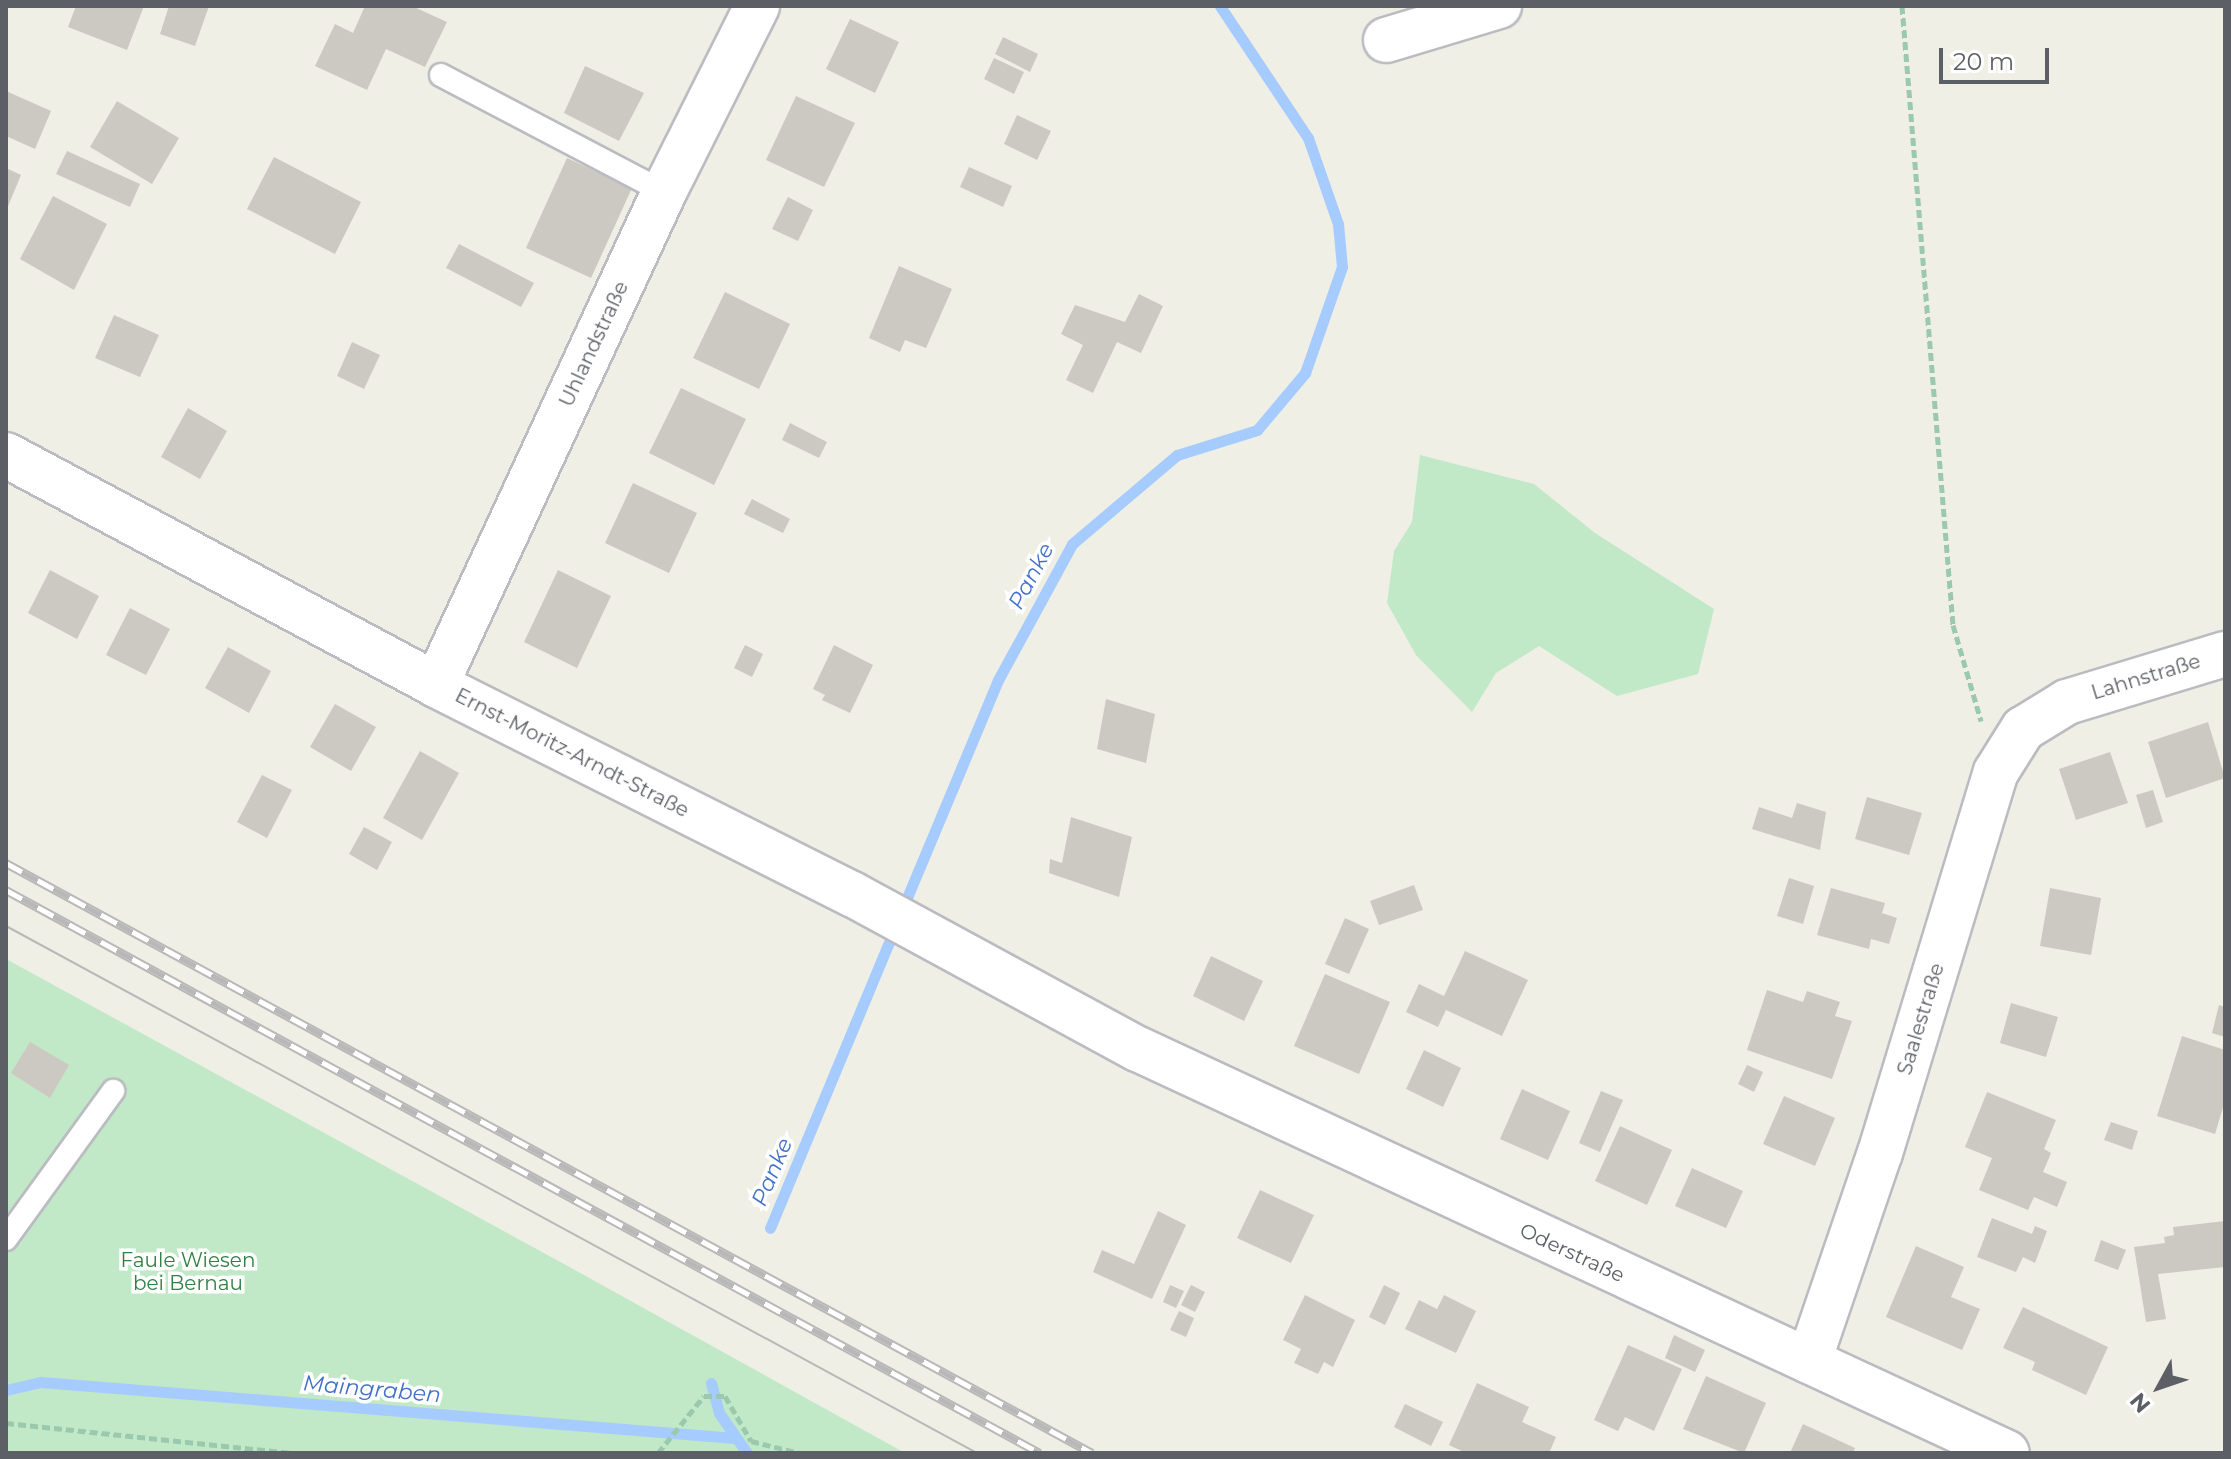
<!DOCTYPE html>
<meta charset="utf-8">
<style>
body{margin:0}
#map{position:relative;width:2231px;height:1459px;overflow:hidden;background:#f0efe5;font-family:Montserrat,sans-serif}
div>[style]{position:absolute}
[style*='--x']{left:calc(var(--x)*1px);top:calc(var(--y)*1px);width:calc(var(--w)*1px);rotate:calc(var(--a)*1deg)}
.green>*{inset:0;background:#c1e8c7}
.stream>*{height:11px;margin:-5.5px;padding:0 5.5px;transform-origin:5.5px;border-radius:5.5px;background:#a6cbff}
.building>*{inset:0;background:#cbc9c2}
.path>*{height:5px;margin-top:-2.5px;transform-origin:0;background:repeating-linear-gradient(90deg,#9ac9ae 0 8px,transparent 0 12px)}
.roads{filter:drop-shadow(2px 0 #babcc1) drop-shadow(-2px 0 #babcc1) drop-shadow(0 2px #babcc1) drop-shadow(0 -2px #babcc1)}
.service>*{height:22px;margin:-11px;padding:0 11px;transform-origin:11px;border-radius:11px;background:#fff}
.minor>*{height:44px;margin:-22px;padding:0 22px;transform-origin:22px;border-radius:22px;background:#fff}
.tram>*{height:2px;margin:-1px;padding:0 1px;transform-origin:1px;border-radius:1px;background:#b8b8b9}
.rail>*{height:9px;margin-top:-4.5px;transform-origin:0;background:repeating-linear-gradient(90deg,#fff 0 18px,#b8b8b9 0 36px);box-sizing:border-box;border-block:2px solid #b8b8b9}
span{translate:-50% -50%;white-space:nowrap;text-align:center;line-height:1.15;-webkit-text-stroke:7px #fff;paint-order:stroke}
.street-label{font-size:20px;color:#5d5f66}
.park-label{font-size:20px;color:#318142}
.water-label{font-size:22px;color:#4470c7;font-style:italic}
.frame{position:absolute;inset:0;border:8px solid #5d5f66;pointer-events:none}
.north{position:absolute;left:2119px;top:1347px;width:80px;height:80px;-webkit-text-stroke:6px #fff;paint-order:stroke;rotate:230deg;font-size:22px;font-weight:700;line-height:32px;text-align:center;color:#5d5f66}
.north::after{content:'';display:block;margin:auto;width:28px;height:36px;background:#5d5f66;clip-path:polygon(50% 0,100% 100%,50% 72%,0 100%)}
.scale{position:absolute;left:1939px;top:48px;width:110px;height:36px;box-sizing:border-box;border:4px solid #5d5f66;border-top:0;padding-left:10px;font-size:24px;line-height:28px;white-space:nowrap;color:#5d5f66;-webkit-text-stroke:6px #fff;paint-order:stroke}
</style>
<div id="map">
<div class="green">
<div style="clip-path:polygon(1420px 455px,1534px 484px,1595px 533px,1714px 609px,1698px 674px,1617px 696px,1539px 646px,1496px 673px,1472px 712px,1416px 655px,1387px 603px,1394px 551px,1412px 522px)"></div>
<div style="clip-path:polygon(6px 959px,564px 1264px,905px 1453px,6px 1453px)"></div>
</div>
<div class="stream">
<div style="--x:901;--y:912;--w:251;--a:-67.3"></div>
<div style="--x:998;--y:680;--w:155;--a:-61.4"></div>
<div style="--x:1072;--y:544;--w:138;--a:-40.3"></div>
<div style="--x:1177;--y:455;--w:84;--a:-17.4"></div>
<div style="--x:1257;--y:430;--w:75;--a:-49.9"></div>
<div style="--x:1305;--y:373;--w:112;--a:-70.8"></div>
<div style="--x:1342;--y:267;--w:43;--a:-95.3"></div>
<div style="--x:1338;--y:224;--w:91;--a:-109.2"></div>
<div style="--x:1308;--y:138;--w:159;--a:-123.7"></div>
<div style="--x:770;--y:1228;--w:325;--a:-67.4"></div>
<div style="--x:711;--y:1383;--w:31;--a:75"></div>
<div style="--x:719;--y:1413;--w:49;--a:55"></div>
<div style="--x:6;--y:1390;--w:36;--a:-13"></div>
<div style="--x:41;--y:1382;--w:696;--a:4.61"></div>
</div>
<div class="building">
<div style="clip-path:polygon(76px 6px,144px 6px,127px 50px,68px 27px)"></div>
<div style="clip-path:polygon(169px 6px,209px 6px,195px 46px,160px 34px)"></div>
<div style="clip-path:polygon(365px 6px,412px 6px,447px 22px,425px 67px,386px 49px,367px 90px,315px 66px,335px 24px,353px 33px)"></div>
<div style="clip-path:polygon(850px 19px,899px 42px,875px 93px,826px 69px)"></div>
<div style="clip-path:polygon(1003px 37px,1038px 54px,1030px 72px,995px 54px)"></div>
<div style="clip-path:polygon(994px 58px,1024px 72px,1014px 94px,984px 79px)"></div>
<div style="clip-path:polygon(585px 66px,644px 93px,619px 141px,564px 113px)"></div>
<div style="clip-path:polygon(6px 91px,51px 111px,35px 149px,6px 136px)"></div>
<div style="clip-path:polygon(796px 96px,855px 123px,824px 187px,766px 160px)"></div>
<div style="clip-path:polygon(117px 101px,179px 138px,152px 184px,90px 147px)"></div>
<div style="clip-path:polygon(1017px 115px,1051px 131px,1037px 160px,1004px 144px)"></div>
<div style="clip-path:polygon(67px 151px,140px 184px,130px 207px,56px 174px)"></div>
<div style="clip-path:polygon(274px 157px,361px 202px,335px 254px,247px 209px)"></div>
<div style="clip-path:polygon(567px 158px,632px 188px,591px 278px,526px 248px)"></div>
<div style="clip-path:polygon(969px 167px,1012px 186px,1003px 207px,960px 187px)"></div>
<div style="clip-path:polygon(6px 168px,21px 175px,6px 211px)"></div>
<div style="clip-path:polygon(53px 196px,107px 224px,74px 290px,20px 259px)"></div>
<div style="clip-path:polygon(788px 197px,813px 210px,798px 241px,772px 229px)"></div>
<div style="clip-path:polygon(459px 244px,534px 283px,521px 307px,446px 268px)"></div>
<div style="clip-path:polygon(899px 266px,952px 289px,926px 348px,905px 340px,900px 352px,869px 338px)"></div>
<div style="clip-path:polygon(725px 292px,790px 324px,759px 389px,693px 358px)"></div>
<div style="clip-path:polygon(1139px 294px,1163px 306px,1141px 353px,1117px 342px,1093px 393px,1066px 380px,1083px 345px,1061px 334px,1075px 305px,1125px 322px)"></div>
<div style="clip-path:polygon(114px 315px,159px 335px,140px 377px,95px 358px)"></div>
<div style="clip-path:polygon(352px 342px,380px 355px,364px 389px,337px 376px)"></div>
<div style="clip-path:polygon(681px 388px,746px 419px,714px 485px,649px 453px)"></div>
<div style="clip-path:polygon(188px 408px,227px 431px,200px 479px,161px 457px)"></div>
<div style="clip-path:polygon(790px 423px,827px 442px,819px 458px,782px 440px)"></div>
<div style="clip-path:polygon(633px 483px,697px 513px,669px 573px,605px 543px)"></div>
<div style="clip-path:polygon(752px 499px,790px 519px,783px 533px,744px 514px)"></div>
<div style="clip-path:polygon(50px 570px,99px 596px,77px 639px,28px 613px)"></div>
<div style="clip-path:polygon(558px 570px,611px 596px,577px 668px,524px 642px)"></div>
<div style="clip-path:polygon(130px 608px,170px 629px,146px 675px,106px 655px)"></div>
<div style="clip-path:polygon(745px 645px,763px 654px,752px 677px,734px 668px)"></div>
<div style="clip-path:polygon(834px 645px,873px 665px,850px 713px,822px 700px,825px 695px,813px 689px)"></div>
<div style="clip-path:polygon(228px 647px,271px 671px,249px 713px,205px 688px)"></div>
<div style="clip-path:polygon(1106px 699px,1155px 714px,1146px 763px,1097px 749px)"></div>
<div style="clip-path:polygon(335px 704px,376px 727px,351px 771px,310px 747px)"></div>
<div style="clip-path:polygon(2208px 722px,2225px 778px,2166px 798px,2148px 742px)"></div>
<div style="clip-path:polygon(420px 751px,459px 773px,422px 840px,383px 818px)"></div>
<div style="clip-path:polygon(2110px 752px,2128px 803px,2076px 820px,2059px 769px)"></div>
<div style="clip-path:polygon(262px 775px,292px 790px,267px 838px,237px 822px)"></div>
<div style="clip-path:polygon(2153px 790px,2163px 822px,2146px 828px,2136px 795px)"></div>
<div style="clip-path:polygon(1867px 797px,1922px 813px,1909px 855px,1855px 839px)"></div>
<div style="clip-path:polygon(1797px 803px,1826px 812px,1820px 850px,1752px 829px,1759px 807px,1792px 818px)"></div>
<div style="clip-path:polygon(1071px 817px,1132px 837px,1119px 897px,1049px 873px,1050px 859px,1062px 863px)"></div>
<div style="clip-path:polygon(364px 827px,392px 842px,377px 870px,349px 854px)"></div>
<div style="clip-path:polygon(1789px 878px,1814px 886px,1803px 924px,1777px 916px)"></div>
<div style="clip-path:polygon(1414px 885px,1423px 910px,1379px 925px,1370px 901px)"></div>
<div style="clip-path:polygon(1831px 888px,1885px 903px,1882px 913px,1897px 918px,1889px 944px,1871px 939px,1869px 949px,1817px 935px)"></div>
<div style="clip-path:polygon(2050px 888px,2101px 898px,2091px 955px,2040px 946px)"></div>
<div style="clip-path:polygon(1345px 918px,1369px 929px,1349px 974px,1325px 964px)"></div>
<div style="clip-path:polygon(1465px 951px,1528px 980px,1502px 1036px,1446px 1010px,1438px 1027px,1406px 1012px,1419px 984px,1444px 996px)"></div>
<div style="clip-path:polygon(1211px 956px,1263px 981px,1244px 1021px,1193px 996px)"></div>
<div style="clip-path:polygon(1325px 974px,1390px 1002px,1359px 1074px,1294px 1046px)"></div>
<div style="clip-path:polygon(1767px 990px,1803px 1002px,1807px 991px,1840px 1002px,1835px 1016px,1852px 1021px,1832px 1079px,1747px 1050px)"></div>
<div style="clip-path:polygon(2011px 1003px,2058px 1017px,2046px 1057px,2000px 1043px)"></div>
<div style="clip-path:polygon(2219px 1005px,2225px 1007px,2225px 1037px,2212px 1033px)"></div>
<div style="clip-path:polygon(2182px 1036px,2225px 1050px,2225px 1101px,2215px 1134px,2157px 1116px)"></div>
<div style="clip-path:polygon(30px 1042px,69px 1065px,50px 1098px,11px 1073px)"></div>
<div style="clip-path:polygon(1424px 1050px,1461px 1068px,1443px 1107px,1406px 1089px)"></div>
<div style="clip-path:polygon(1747px 1065px,1763px 1072px,1754px 1092px,1738px 1084px)"></div>
<div style="clip-path:polygon(1522px 1089px,1570px 1111px,1548px 1160px,1500px 1139px)"></div>
<div style="clip-path:polygon(1601px 1091px,1623px 1100px,1600px 1152px,1579px 1143px)"></div>
<div style="clip-path:polygon(1987px 1092px,2056px 1120px,2044px 1149px,2051px 1153px,2043px 1172px,2067px 1182px,2057px 1207px,2034px 1197px,2028px 1210px,1979px 1190px,1992px 1158px,1965px 1147px)"></div>
<div style="clip-path:polygon(1784px 1096px,1835px 1118px,1815px 1166px,1763px 1144px)"></div>
<div style="clip-path:polygon(2111px 1122px,2138px 1131px,2132px 1150px,2104px 1140px)"></div>
<div style="clip-path:polygon(1620px 1126px,1672px 1150px,1647px 1205px,1595px 1181px)"></div>
<div style="clip-path:polygon(1692px 1168px,1743px 1191px,1726px 1228px,1675px 1206px)"></div>
<div style="clip-path:polygon(1260px 1190px,1314px 1215px,1291px 1263px,1237px 1238px)"></div>
<div style="clip-path:polygon(1158px 1211px,1186px 1225px,1152px 1299px,1093px 1272px,1102px 1250px,1134px 1264px)"></div>
<div style="clip-path:polygon(1992px 1218px,2032px 1234px,2035px 1226px,2047px 1231px,2035px 1263px,2023px 1257px,2016px 1272px,1977px 1257px)"></div>
<div style="clip-path:polygon(2225px 1221px,2225px 1267px,2158px 1274px,2166px 1319px,2146px 1322px,2134px 1247px,2165px 1243px,2164px 1237px,2174px 1235px,2173px 1227px)"></div>
<div style="clip-path:polygon(2101px 1240px,2126px 1250px,2118px 1270px,2094px 1261px)"></div>
<div style="clip-path:polygon(1916px 1246px,1964px 1267px,1951px 1297px,1980px 1309px,1962px 1350px,1886px 1317px)"></div>
<div style="clip-path:polygon(1170px 1285px,1184px 1291px,1176px 1308px,1163px 1302px)"></div>
<div style="clip-path:polygon(1191px 1285px,1205px 1292px,1195px 1312px,1181px 1305px)"></div>
<div style="clip-path:polygon(1384px 1285px,1400px 1293px,1385px 1325px,1369px 1317px)"></div>
<div style="clip-path:polygon(1305px 1295px,1355px 1320px,1333px 1367px,1324px 1362px,1318px 1374px,1294px 1363px,1301px 1349px,1283px 1340px)"></div>
<div style="clip-path:polygon(1444px 1295px,1476px 1311px,1456px 1353px,1405px 1329px,1419px 1300px,1437px 1309px)"></div>
<div style="clip-path:polygon(2023px 1307px,2108px 1347px,2086px 1395px,2032px 1370px,2035px 1362px,2003px 1348px)"></div>
<div style="clip-path:polygon(1179px 1311px,1194px 1318px,1186px 1337px,1170px 1330px)"></div>
<div style="clip-path:polygon(1674px 1335px,1705px 1350px,1695px 1372px,1665px 1358px)"></div>
<div style="clip-path:polygon(1628px 1345px,1682px 1369px,1654px 1431px,1625px 1417px,1618px 1431px,1594px 1420px)"></div>
<div style="clip-path:polygon(1706px 1376px,1766px 1403px,1744px 1453px,1683px 1429px)"></div>
<div style="clip-path:polygon(1477px 1383px,1529px 1407px,1522px 1422px,1556px 1437px,1549px 1453px,1466px 1453px,1449px 1445px)"></div>
<div style="clip-path:polygon(1405px 1404px,1443px 1422px,1431px 1446px,1394px 1427px)"></div>
<div style="clip-path:polygon(1803px 1424px,1855px 1448px,1853px 1453px,1790px 1453px)"></div>
</div>
<div class="path">
<div style="--x:1902;--y:6;--w:621;--a:85.29"></div>
<div style="--x:1953;--y:625;--w:100;--a:73.7"></div>
<div style="--x:6;--y:1423;--w:288;--a:6"></div>
<div style="--x:658;--y:1453;--w:73;--a:-51.1"></div>
<div style="--x:704;--y:1396;--w:21;--a:0"></div>
<div style="--x:725;--y:1396;--w:52;--a:60"></div>
<div style="--x:751;--y:1441;--w:50;--a:13.8"></div>
</div>
<div class="roads">
<div class="service">
<div style="--x:441;--y:75;--w:252;--a:27.7"></div>
<div style="--x:6;--y:1239;--w:183;--a:-54.1"></div>
</div>
<div class="minor">
<div style="--x:1386;--y:40;--w:118;--a:-16.7"></div>
<div style="--x:6;--y:455;--w:488;--a:28.1"></div>
<div style="--x:436;--y:685;--w:466;--a:26.7"></div>
<div style="--x:852;--y:894;--w:325;--a:28.5"></div>
<div style="--x:1138;--y:1049;--w:958;--a:24.93"></div>
<div style="--x:436;--y:685;--w:543;--a:-65.18"></div>
<div style="--x:664;--y:192;--w:208;--a:-63.4"></div>
<div style="--x:1809;--y:1361;--w:220;--a:-71.2"></div>
<div style="--x:1880;--y:1153;--w:398;--a:-73.1"></div>
<div style="--x:1996;--y:772;--w:51;--a:-57.9"></div>
<div style="--x:2023;--y:729;--w:52;--a:-31.5"></div>
<div style="--x:2067;--y:702;--w:165;--a:-16.9"></div>
</div>
</div>
<div class="tram">
<div style="--x:6;--y:926;--w:1105;--a:28.49"></div>
</div>
<div class="rail">
<div style="--x:6;--y:863;--w:1236;--a:28.51"></div>
<div style="--x:6;--y:890;--w:1177;--a:28.57"></div>
</div>
<div class="street-label">
<span style="left:594px;top:344px;rotate:-65deg">Uhlandstraße</span>
<span style="left:2146px;top:677px;rotate:-17deg">Lahnstraße</span>
<span style="left:572px;top:753px;rotate:27deg">Ernst-Moritz-Arndt-Straße</span>
<span style="left:1921px;top:1019px;rotate:-73deg">Saalestraße</span>
<span style="left:1572px;top:1253px;rotate:25deg">Oderstraße</span>
</div>
<div class="park-label">
<span style="left:188px;top:1272px">Faule Wiesen<br>bei Bernau</span>
</div>
<div class="water-label">
<span style="left:1031px;top:576px;rotate:-62deg">Panke</span>
<span style="left:772px;top:1172px;rotate:-67deg">Panke</span>
<span style="left:372px;top:1389px;rotate:5deg">Maingraben</span>
</div>
<div class="frame"></div>
<div class="north">N</div>
<div class="scale">20 m</div>
</div>
